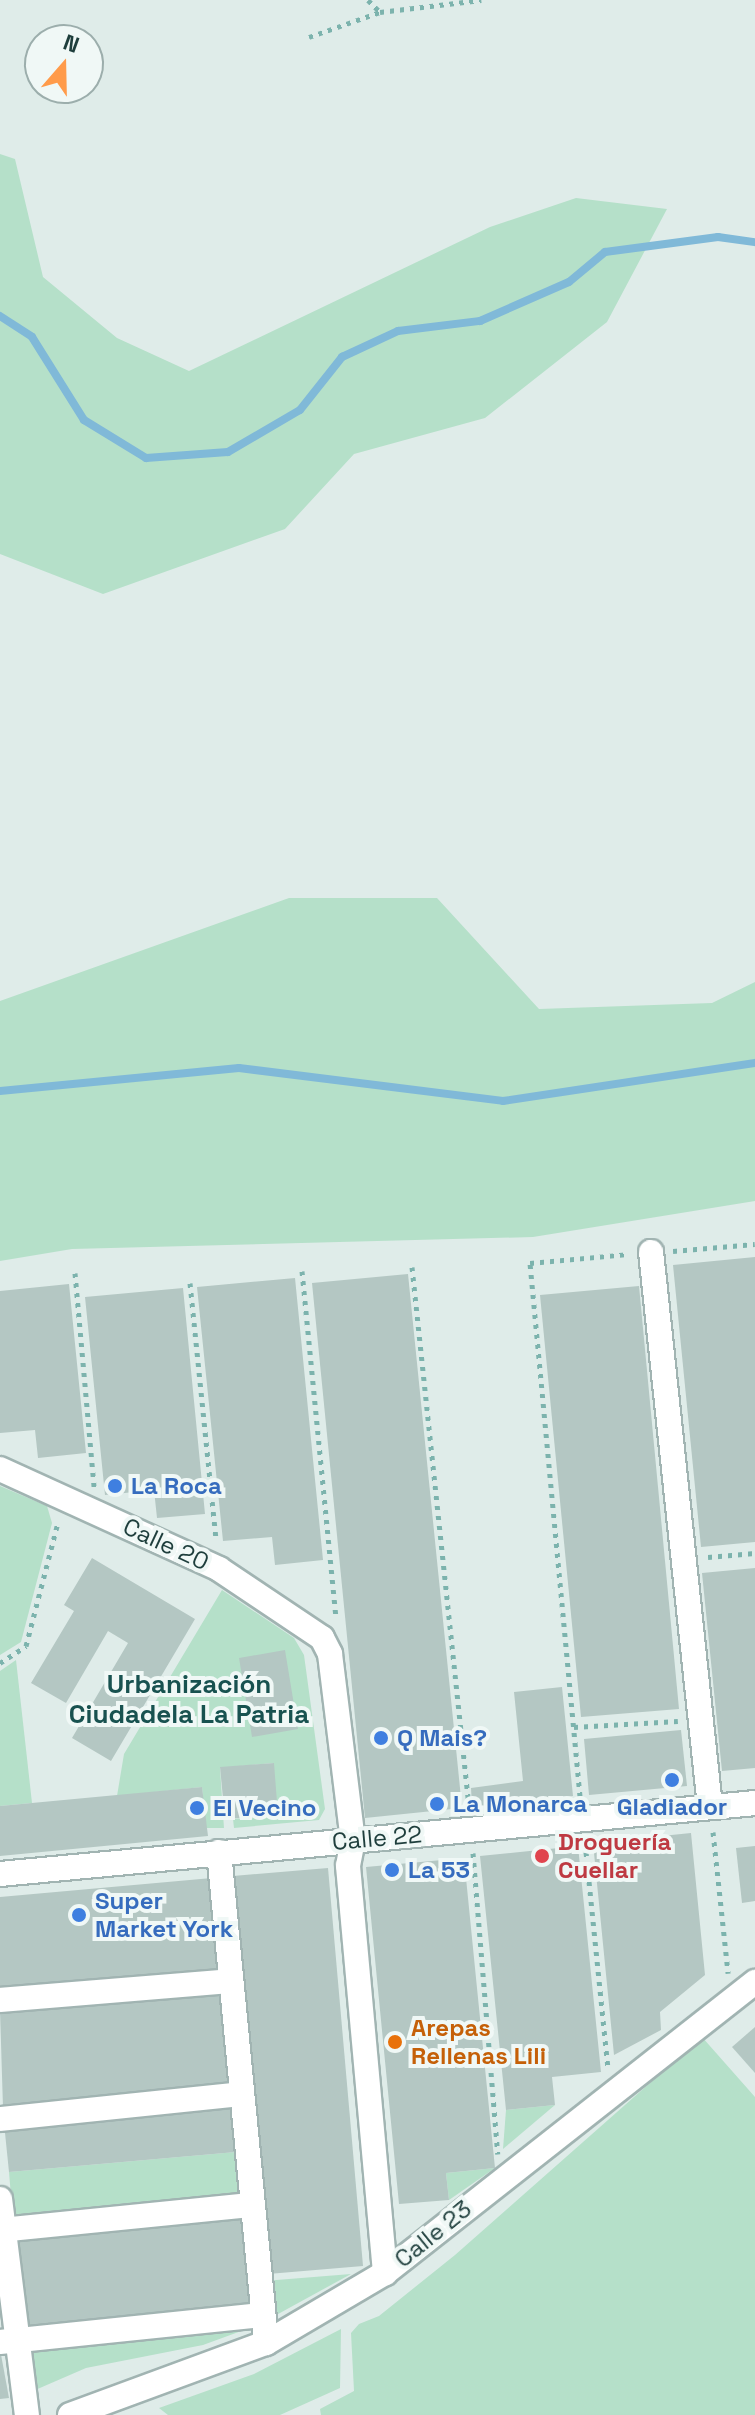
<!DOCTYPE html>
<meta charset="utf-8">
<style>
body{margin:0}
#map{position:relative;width:755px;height:2415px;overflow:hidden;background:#dfece9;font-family:"Space Grotesk",sans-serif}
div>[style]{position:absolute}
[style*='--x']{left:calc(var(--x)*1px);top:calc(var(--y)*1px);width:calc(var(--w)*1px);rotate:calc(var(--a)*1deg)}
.green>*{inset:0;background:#b5e0c9}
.stream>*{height:8px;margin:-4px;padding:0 4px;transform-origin:4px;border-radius:4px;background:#80b9d8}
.building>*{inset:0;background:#b4c7c3}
.path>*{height:5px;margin-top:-2.5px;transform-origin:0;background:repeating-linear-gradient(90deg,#7cb3ad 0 4px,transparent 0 10px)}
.roads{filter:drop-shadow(2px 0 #a1b4b2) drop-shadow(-2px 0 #a1b4b2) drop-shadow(0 2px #a1b4b2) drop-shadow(0 -2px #a1b4b2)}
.street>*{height:24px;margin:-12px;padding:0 12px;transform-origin:12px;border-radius:12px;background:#fff}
.secondary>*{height:24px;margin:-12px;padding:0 12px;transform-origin:12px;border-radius:12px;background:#fff}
.dots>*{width:22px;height:22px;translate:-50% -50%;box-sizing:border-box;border:4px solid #f0f8f6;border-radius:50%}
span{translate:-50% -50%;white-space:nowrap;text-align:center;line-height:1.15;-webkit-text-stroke:8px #f0f8f6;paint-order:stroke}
.shop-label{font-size:24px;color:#366cbe;font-weight:700}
.left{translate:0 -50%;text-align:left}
.street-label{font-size:24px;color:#1e3e3c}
.health-label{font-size:24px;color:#be3a42;font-weight:700}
.food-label{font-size:24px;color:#c56008;font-weight:700}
.neighbourhood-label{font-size:26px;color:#185250;font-weight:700}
.north{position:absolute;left:24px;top:24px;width:80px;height:80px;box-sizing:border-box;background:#f0f8f6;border:2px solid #9caeac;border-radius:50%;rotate:20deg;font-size:22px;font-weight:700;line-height:32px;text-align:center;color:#1e3e3c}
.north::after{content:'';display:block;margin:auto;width:28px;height:36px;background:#ff9b4a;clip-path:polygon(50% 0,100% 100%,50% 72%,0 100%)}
</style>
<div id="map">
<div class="green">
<div style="clip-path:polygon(0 154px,15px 159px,43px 277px,117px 338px,189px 371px,490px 227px,576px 198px,667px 209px,607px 322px,485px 418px,354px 454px,285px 529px,103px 594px,0 554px)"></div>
<div style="clip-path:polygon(289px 898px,437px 898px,539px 1009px,712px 1003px,755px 982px,755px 1201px,533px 1237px,72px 1249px,0 1261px,0 1001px)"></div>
<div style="clip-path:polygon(0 1486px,47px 1506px,52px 1523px,21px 1642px,0 1655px)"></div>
<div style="clip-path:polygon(222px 1590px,294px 1638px,304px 1655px,325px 1809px,319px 1820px,234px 1828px,233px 1819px,277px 1815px,273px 1763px,220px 1768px,224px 1828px,206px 1828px,202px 1787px,117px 1796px,124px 1754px)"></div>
<div style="clip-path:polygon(16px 1660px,32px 1803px,0 1806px,0 1671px)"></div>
<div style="clip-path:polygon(702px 2037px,755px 2097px,755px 2415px,321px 2415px,320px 2409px,354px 2391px,351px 2333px,359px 2324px,379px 2316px,455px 2255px)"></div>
<div style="clip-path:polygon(555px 2105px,503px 2149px,506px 2110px)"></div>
<div style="clip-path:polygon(236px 2152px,241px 2201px,13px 2220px,9px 2172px)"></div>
<div style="clip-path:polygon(495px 2168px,449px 2200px,446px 2173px)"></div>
<div style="clip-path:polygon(351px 2274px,269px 2319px,264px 2281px)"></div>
<div style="clip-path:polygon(255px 2326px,203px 2345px,86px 2368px,26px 2394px,22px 2344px)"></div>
<div style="clip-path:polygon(341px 2329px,340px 2388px,280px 2415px,168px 2415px,159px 2408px,254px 2374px)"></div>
</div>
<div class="stream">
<div style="--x:0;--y:316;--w:38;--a:33"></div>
<div style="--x:32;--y:337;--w:98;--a:57.9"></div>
<div style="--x:84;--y:420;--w:73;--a:31.5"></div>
<div style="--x:146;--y:458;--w:82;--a:-4.2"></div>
<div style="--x:228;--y:452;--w:83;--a:-30.3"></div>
<div style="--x:300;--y:410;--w:68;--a:-51.6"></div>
<div style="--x:342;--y:357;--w:62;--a:-24.9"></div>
<div style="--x:398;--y:331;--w:83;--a:-7"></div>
<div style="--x:480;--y:321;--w:97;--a:-23.7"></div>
<div style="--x:569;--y:282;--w:47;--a:-39.8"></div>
<div style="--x:605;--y:252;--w:114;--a:-7.6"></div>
<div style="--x:718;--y:237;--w:37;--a:8"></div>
<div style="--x:0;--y:1091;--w:240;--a:-5.5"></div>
<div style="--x:239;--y:1068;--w:266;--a:7.1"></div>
<div style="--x:503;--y:1101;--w:255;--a:-8.6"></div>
</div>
<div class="building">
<div style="clip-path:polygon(755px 1257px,755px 1542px,701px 1547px,673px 1265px)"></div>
<div style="clip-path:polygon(408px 1274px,462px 1808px,365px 1818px,312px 1283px)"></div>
<div style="clip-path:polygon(295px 1278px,323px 1560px,275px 1565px,272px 1537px,223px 1541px,197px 1287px)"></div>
<div style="clip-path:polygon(69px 1284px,86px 1453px,38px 1458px,35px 1430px,0 1433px,0 1291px)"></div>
<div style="clip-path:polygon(639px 1286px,679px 1709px,581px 1717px,540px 1295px)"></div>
<div style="clip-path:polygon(183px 1288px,205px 1514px,157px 1518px,154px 1490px,105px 1495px,85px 1297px)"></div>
<div style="clip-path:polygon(92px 1558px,195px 1619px,111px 1761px,72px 1738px,128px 1643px,108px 1631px,66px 1703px,31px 1683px,74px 1611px,64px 1605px)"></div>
<div style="clip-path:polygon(755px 1568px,755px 1768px,722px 1771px,702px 1573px)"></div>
<div style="clip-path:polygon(285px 1650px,298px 1729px,252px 1737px,239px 1658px)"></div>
<div style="clip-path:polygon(562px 1687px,573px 1796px,472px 1807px,471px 1788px,523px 1781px,514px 1692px)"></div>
<div style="clip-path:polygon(681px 1730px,687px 1786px,589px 1795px,584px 1739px)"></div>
<div style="clip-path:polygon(274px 1763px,278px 1815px,225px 1819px,220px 1767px)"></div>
<div style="clip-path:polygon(202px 1787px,208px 1836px,0 1856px,0 1806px)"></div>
<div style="clip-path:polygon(691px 1833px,705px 1975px,660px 2012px,661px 2030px,614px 2055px,593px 1843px)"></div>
<div style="clip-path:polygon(578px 1846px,601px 2072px,552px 2077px,555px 2105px,506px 2110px,480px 1856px)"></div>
<div style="clip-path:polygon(755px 1846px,755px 1901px,742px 1903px,736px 1848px)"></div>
<div style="clip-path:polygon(464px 1858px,495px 2168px,446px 2173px,449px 2200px,399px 2204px,366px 1867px)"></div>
<div style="clip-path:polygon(328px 1868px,363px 2266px,268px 2274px,233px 1876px)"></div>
<div style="clip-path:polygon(212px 1878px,221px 1976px,0 1995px,0 1897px)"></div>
<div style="clip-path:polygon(221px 1991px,230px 2088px,3px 2108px,0 2010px)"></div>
<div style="clip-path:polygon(755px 2027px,755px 2073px,732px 2047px)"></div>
<div style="clip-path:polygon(231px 2103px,236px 2152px,9px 2172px,4px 2123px)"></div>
<div style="clip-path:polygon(243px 2217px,251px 2315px,24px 2334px,15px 2237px)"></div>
<div style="clip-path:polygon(0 2349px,9px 2398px,0 2399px)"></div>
</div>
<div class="path">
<div style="--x:368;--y:0;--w:17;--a:45"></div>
<div style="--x:309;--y:37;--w:75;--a:-19.4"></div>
<div style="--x:380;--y:12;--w:102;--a:-6.8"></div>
<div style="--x:673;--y:1251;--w:82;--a:-4.9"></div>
<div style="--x:412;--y:1267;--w:543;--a:83.97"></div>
<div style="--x:302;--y:1271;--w:350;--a:84.4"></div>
<div style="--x:75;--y:1273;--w:216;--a:84.9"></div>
<div style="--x:190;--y:1283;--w:258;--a:84.2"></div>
<div style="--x:708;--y:1557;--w:47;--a:-4.9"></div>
<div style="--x:0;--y:1663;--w:31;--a:-33"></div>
<div style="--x:26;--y:1646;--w:128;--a:-75.5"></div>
<div style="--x:574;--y:1727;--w:104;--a:-3.3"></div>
<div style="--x:580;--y:1796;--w:535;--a:-95.36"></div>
<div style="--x:530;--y:1263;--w:98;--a:-5.2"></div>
<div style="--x:713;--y:1832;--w:142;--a:83.9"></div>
<div style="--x:585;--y:1842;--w:226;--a:84.2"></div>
<div style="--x:473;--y:1853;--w:302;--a:85.3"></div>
</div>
<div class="roads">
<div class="street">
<div style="--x:651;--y:1252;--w:558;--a:83.93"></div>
<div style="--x:0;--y:1469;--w:241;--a:24.5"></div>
<div style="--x:219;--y:1569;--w:124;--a:33.8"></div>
<div style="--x:322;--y:1638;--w:18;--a:63"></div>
<div style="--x:330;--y:1654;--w:187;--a:83"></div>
<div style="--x:219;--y:1852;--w:493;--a:84.5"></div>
<div style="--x:0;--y:2000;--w:231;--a:-4.7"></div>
<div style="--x:0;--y:2119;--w:242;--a:-5.9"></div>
<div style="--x:0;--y:2199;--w:218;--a:82.9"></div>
<div style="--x:0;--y:2230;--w:252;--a:-5.7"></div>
<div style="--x:0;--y:2342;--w:263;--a:-5.9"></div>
</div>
<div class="secondary">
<div style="--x:353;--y:1840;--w:26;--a:101"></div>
<div style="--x:348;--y:1866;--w:409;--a:84.8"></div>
<div style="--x:0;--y:1874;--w:758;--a:-5.37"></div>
<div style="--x:70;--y:2415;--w:209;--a:-20.2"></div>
<div style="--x:266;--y:2343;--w:138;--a:-30.5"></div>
<div style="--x:385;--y:2273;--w:471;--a:-38.2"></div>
</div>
</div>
<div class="dots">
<div style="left:115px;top:1486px;background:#3f7fe0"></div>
<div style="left:381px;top:1738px;background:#3f7fe0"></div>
<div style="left:672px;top:1780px;background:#3f7fe0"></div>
<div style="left:437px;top:1804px;background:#3f7fe0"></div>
<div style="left:197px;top:1808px;background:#3f7fe0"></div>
<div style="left:542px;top:1856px;background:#e0444e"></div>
<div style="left:392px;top:1870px;background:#3f7fe0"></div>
<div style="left:79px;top:1915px;background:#3f7fe0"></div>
<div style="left:395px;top:2042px;background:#e8710a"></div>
</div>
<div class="shop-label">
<span class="left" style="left:131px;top:1486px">La Roca</span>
<span class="left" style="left:397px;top:1738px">Q Mais?</span>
<span class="left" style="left:453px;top:1804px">La Monarca</span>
<span style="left:672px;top:1807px">Gladiador</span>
<span class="left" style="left:213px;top:1808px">El Vecino</span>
<span class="left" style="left:408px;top:1870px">La 53</span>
<span class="left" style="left:95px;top:1915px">Super<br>Market York</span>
</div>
<div class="street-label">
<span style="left:166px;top:1544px;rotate:25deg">Calle 20</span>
<span style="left:377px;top:1838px;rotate:-5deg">Calle 22</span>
<span style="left:433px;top:2234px;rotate:-39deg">Calle 23</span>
</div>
<div class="health-label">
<span class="left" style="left:558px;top:1856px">Droguería<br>Cuellar</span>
</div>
<div class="food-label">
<span class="left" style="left:411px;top:2042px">Arepas<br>Rellenas Lili</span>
</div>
<div class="neighbourhood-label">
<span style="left:189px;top:1700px">Urbanización<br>Ciudadela La Patria</span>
</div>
<div class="north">N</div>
</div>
